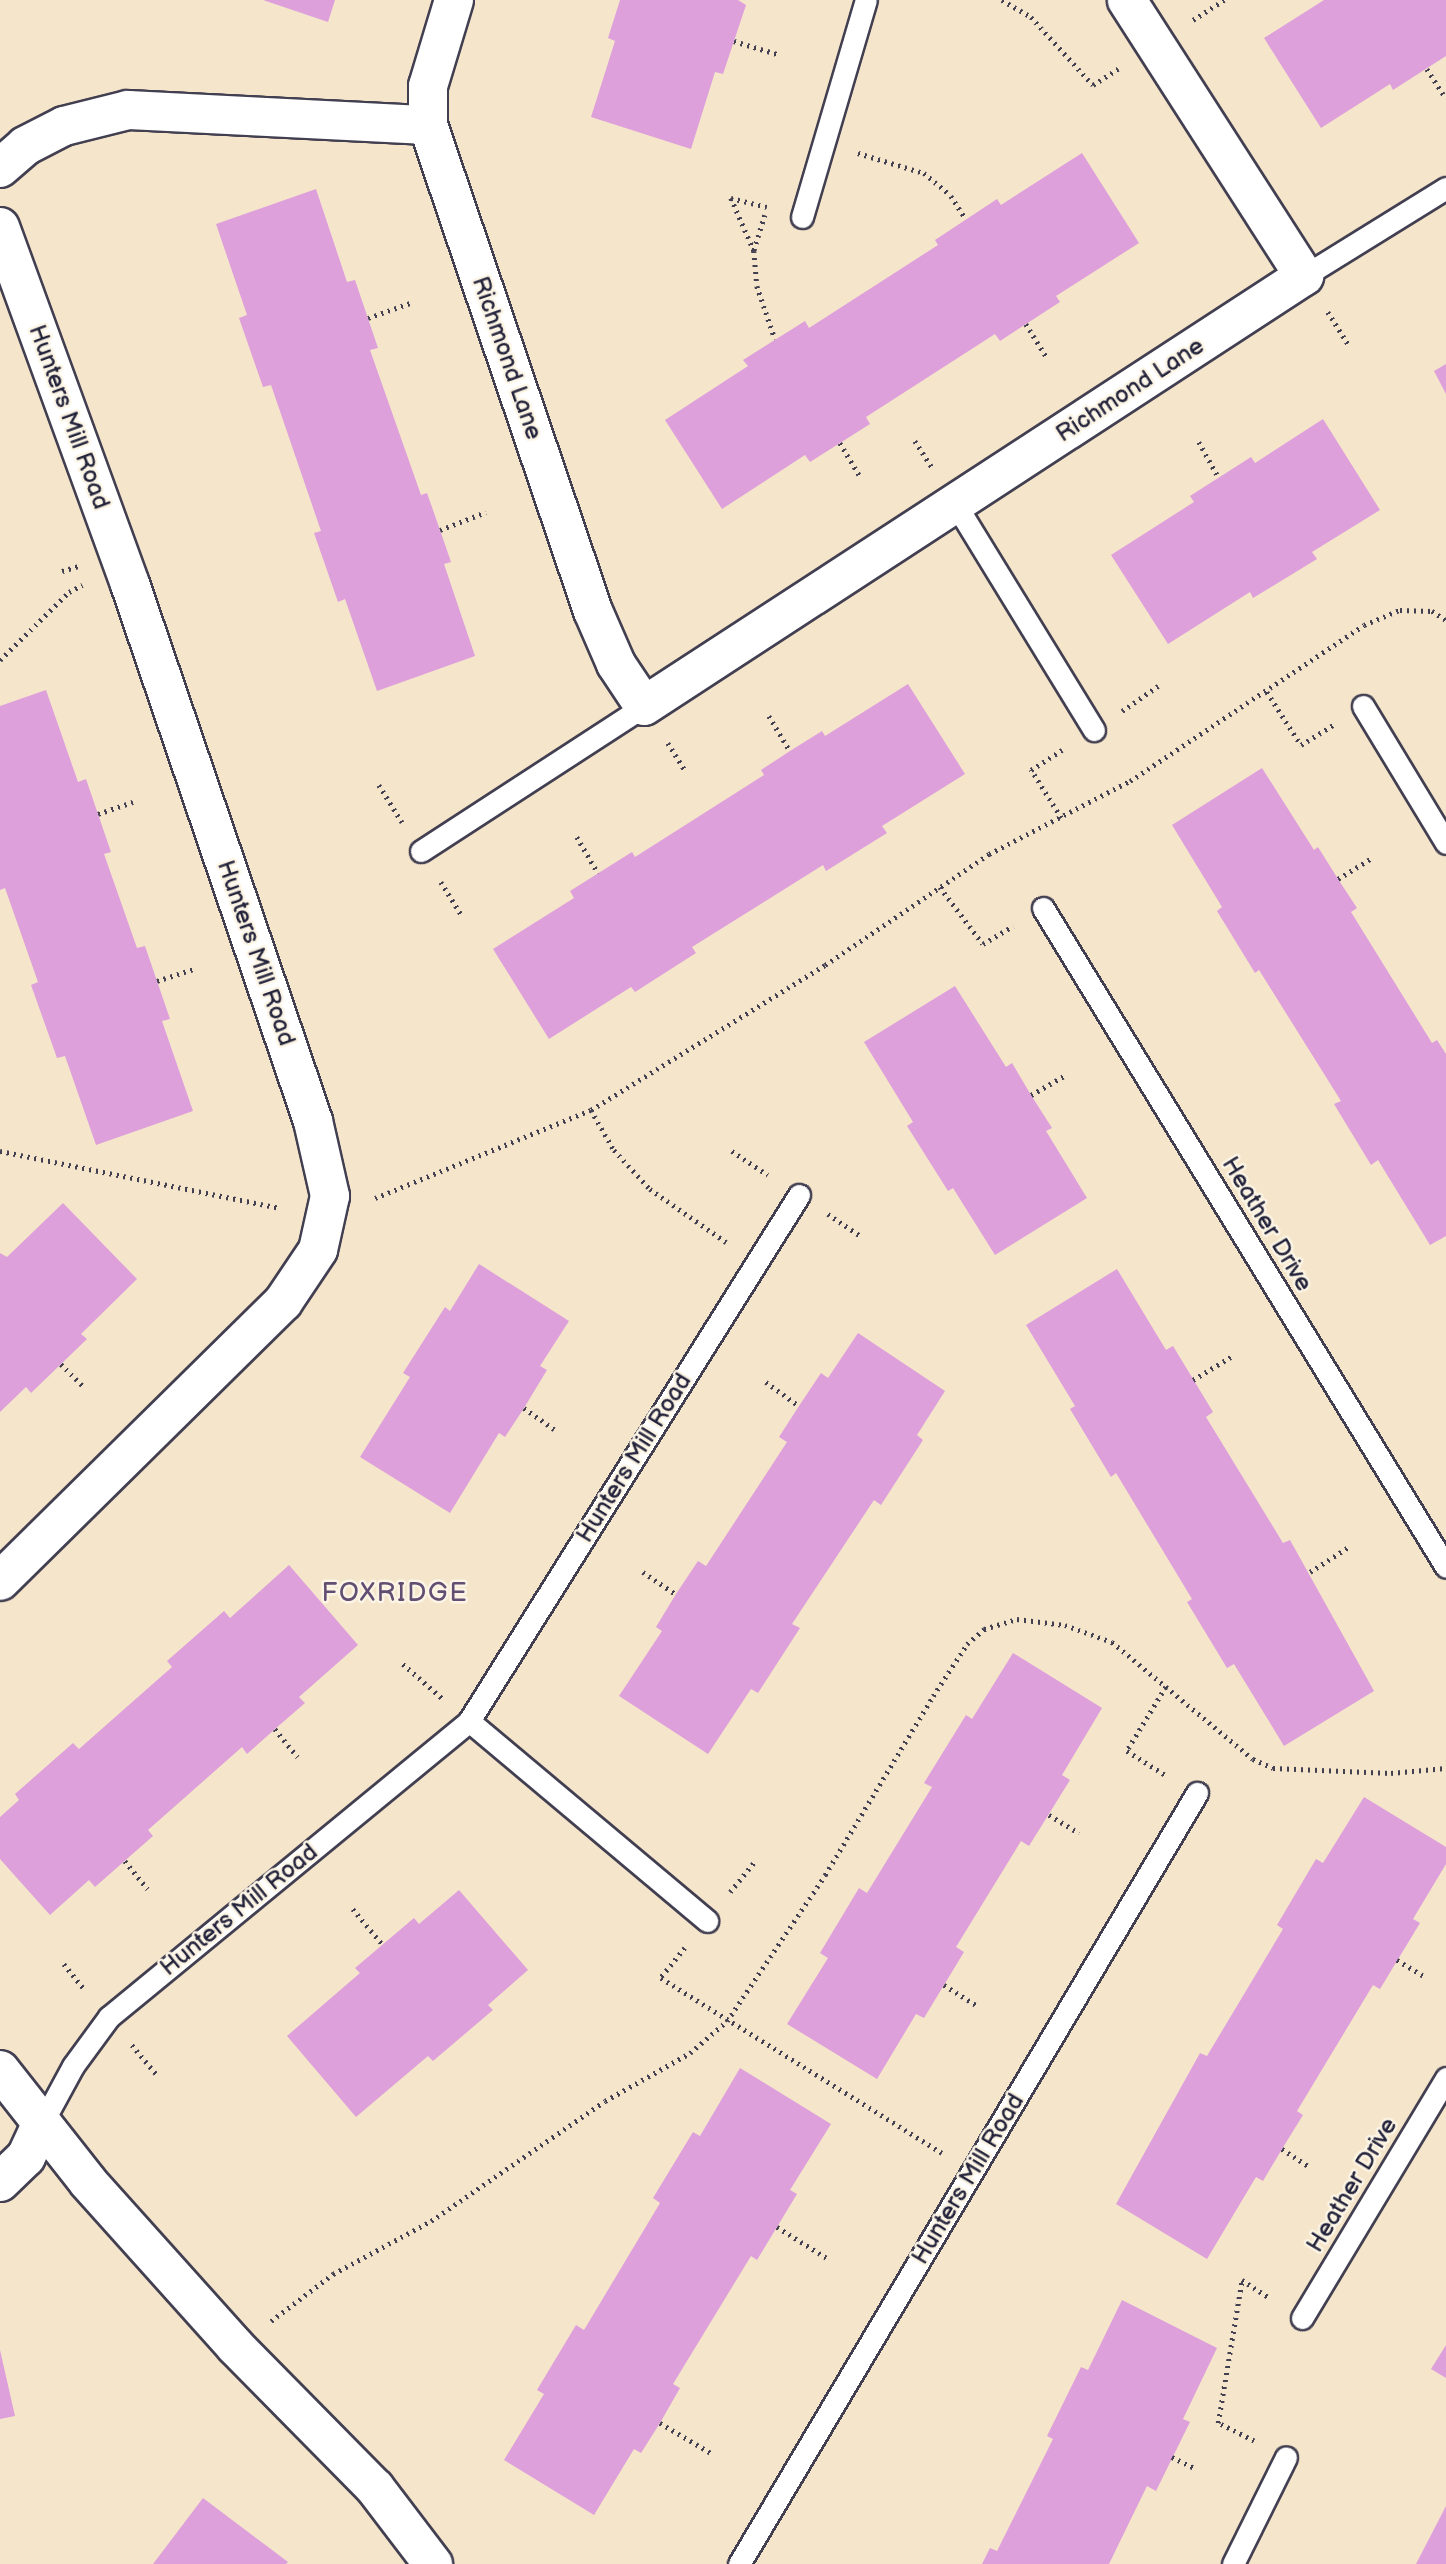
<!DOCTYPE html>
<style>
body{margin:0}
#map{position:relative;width:1446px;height:2564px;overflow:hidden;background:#f5e5cb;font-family:"Balsamiq Sans",sans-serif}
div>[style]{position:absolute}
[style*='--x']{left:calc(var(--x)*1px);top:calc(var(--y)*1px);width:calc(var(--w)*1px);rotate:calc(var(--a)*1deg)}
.building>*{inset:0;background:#dda0db}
.path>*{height:4.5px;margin-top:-2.25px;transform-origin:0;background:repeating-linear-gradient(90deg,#423f51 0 2px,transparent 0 7px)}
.roads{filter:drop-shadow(2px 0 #423f51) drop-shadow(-2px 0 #423f51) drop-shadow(0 2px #423f51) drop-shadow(0 -2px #423f51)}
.service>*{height:21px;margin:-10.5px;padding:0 10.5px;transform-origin:10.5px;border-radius:10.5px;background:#fff}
.minor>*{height:38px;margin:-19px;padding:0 19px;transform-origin:19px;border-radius:19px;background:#fff}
span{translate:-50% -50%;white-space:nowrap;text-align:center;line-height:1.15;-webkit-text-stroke:5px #fcf5e5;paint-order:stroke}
.street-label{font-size:24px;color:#22223b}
.neighbourhood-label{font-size:26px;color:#634e73;letter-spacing:2px}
</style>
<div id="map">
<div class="building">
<div style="clip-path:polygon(263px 0,335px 0,328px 22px)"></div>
<div style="clip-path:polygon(620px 0,738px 0,746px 5px,723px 74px,715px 72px,691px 149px,591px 117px,615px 41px,608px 38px)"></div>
<div style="clip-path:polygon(1324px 0,1446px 0,1446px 56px,1393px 90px,1390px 84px,1321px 128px,1264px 38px)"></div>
<div style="clip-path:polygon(1082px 153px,1139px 243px,1056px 296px,1060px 302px,1026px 324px,1000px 341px,995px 334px,866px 417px,870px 424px,810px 462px,805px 455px,722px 509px,665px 420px,748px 366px,743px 360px,805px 321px,809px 328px,938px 245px,935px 240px,997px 199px,1001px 205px)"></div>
<div style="clip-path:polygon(316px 189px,347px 282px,355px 280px,378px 348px,370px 350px,421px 495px,427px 493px,440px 530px,451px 562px,444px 564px,475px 656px,377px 691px,345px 599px,338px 602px,314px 533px,321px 531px,271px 385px,263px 387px,239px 318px,247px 315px,216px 224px)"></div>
<div style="clip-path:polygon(1446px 364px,1446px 394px,1434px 371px)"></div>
<div style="clip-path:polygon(1323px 419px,1380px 510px,1312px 552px,1317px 559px,1253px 598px,1250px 592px,1168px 644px,1111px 555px,1194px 502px,1190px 496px,1251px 457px,1255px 463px)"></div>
<div style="clip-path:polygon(908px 684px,965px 774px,882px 826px,887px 833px,826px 871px,823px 865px,692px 947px,696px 953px,635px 992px,631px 987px,549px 1039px,493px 949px,574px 898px,570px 891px,632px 852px,635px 857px,764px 775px,761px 770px,790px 751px,822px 731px,825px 736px)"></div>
<div style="clip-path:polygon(46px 690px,78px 782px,86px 779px,111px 852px,104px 854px,137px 948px,145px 946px,157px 981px,170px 1019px,162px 1021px,193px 1111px,96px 1145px,65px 1056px,57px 1058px,31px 985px,38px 982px,5px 888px,0 890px,0 706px)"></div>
<div style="clip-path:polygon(1262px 768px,1314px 850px,1318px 847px,1338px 879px,1357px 908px,1351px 912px,1432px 1043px,1437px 1040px,1446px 1054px,1446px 1236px,1430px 1245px,1378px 1160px,1371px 1165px,1334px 1104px,1341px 1101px,1259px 970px,1255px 973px,1217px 911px,1222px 907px,1172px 825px)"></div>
<div style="clip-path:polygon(955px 986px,1006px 1067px,1012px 1063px,1031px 1095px,1052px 1128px,1046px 1131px,1087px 1198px,995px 1255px,953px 1188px,948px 1191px,907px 1126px,913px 1122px,864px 1042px)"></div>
<div style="clip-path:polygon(63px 1203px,137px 1279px,81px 1334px,87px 1339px,31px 1393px,26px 1387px,0 1412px,0 1253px,7px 1257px)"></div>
<div style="clip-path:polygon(479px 1264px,569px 1321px,540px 1366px,547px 1370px,524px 1408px,505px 1437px,499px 1433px,450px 1513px,360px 1457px,410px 1377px,403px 1373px,445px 1307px,450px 1311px)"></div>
<div style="clip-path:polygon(1117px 1269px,1166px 1350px,1173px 1346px,1213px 1412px,1206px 1417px,1283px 1543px,1290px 1540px,1374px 1691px,1284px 1746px,1234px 1664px,1227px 1668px,1187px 1602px,1192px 1599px,1116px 1473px,1111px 1477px,1070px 1409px,1075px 1406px,1026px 1325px)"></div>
<div style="clip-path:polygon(858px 1333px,945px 1391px,917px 1435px,923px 1440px,881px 1505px,874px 1500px,792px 1624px,800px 1628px,758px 1693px,751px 1689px,708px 1754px,619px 1696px,662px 1631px,656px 1627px,676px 1594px,698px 1561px,706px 1566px,787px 1442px,779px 1437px,799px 1406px,821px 1373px,828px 1378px)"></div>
<div style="clip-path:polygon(289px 1565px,358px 1645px,299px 1697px,305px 1703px,275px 1729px,247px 1754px,242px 1747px,148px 1830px,153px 1836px,95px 1887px,89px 1880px,50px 1915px,0 1859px,0 1817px,19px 1800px,15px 1794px,73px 1743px,79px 1749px,172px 1667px,167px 1661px,224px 1611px,230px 1618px)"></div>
<div style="clip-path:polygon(1013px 1653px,1102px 1708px,1062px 1775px,1070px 1780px,1029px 1846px,1021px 1841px,956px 1947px,964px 1952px,924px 2018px,916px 2014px,877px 2079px,787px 2024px,828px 1958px,820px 1953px,859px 1888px,867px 1893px,932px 1787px,924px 1783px,966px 1715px,972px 1719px)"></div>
<div style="clip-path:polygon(1364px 1797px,1446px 1847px,1446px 1864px,1413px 1919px,1420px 1923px,1380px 1989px,1373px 1985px,1297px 2111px,1303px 2115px,1282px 2149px,1263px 2181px,1256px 2177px,1207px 2259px,1116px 2204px,1200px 2053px,1207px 2056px,1283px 1929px,1277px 1925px,1316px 1859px,1323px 1863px)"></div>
<div style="clip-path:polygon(459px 1890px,528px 1970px,488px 2005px,493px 2010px,433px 2061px,428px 2056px,356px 2117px,287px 2036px,360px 1973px,355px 1968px,414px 1918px,419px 1924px)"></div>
<div style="clip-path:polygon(740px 2068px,831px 2124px,790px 2190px,797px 2194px,757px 2260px,751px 2256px,673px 2384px,680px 2388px,660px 2423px,641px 2453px,634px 2449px,594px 2515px,504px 2460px,544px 2394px,537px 2390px,576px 2325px,584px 2330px,660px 2203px,653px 2198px,693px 2132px,700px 2136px)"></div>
<div style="clip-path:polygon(1122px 2300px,1217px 2348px,1183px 2419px,1190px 2422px,1156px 2491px,1147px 2486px,1109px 2564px,982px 2564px,990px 2548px,997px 2551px,1053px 2439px,1047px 2436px,1081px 2367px,1088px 2370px)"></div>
<div style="clip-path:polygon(1446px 2345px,1446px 2378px,1431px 2369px)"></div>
<div style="clip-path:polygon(0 2350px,15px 2416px,0 2419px)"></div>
<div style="clip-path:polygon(203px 2498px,288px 2562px,286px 2564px,153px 2564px)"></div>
<div style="clip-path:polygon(1446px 2506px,1446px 2564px,1416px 2564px)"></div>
</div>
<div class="path">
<div style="--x:1002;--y:0;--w:34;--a:30"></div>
<div style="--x:1031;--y:17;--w:92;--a:47.6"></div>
<div style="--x:1093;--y:85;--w:30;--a:-33"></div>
<div style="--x:1193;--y:20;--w:37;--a:-33"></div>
<div style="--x:734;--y:41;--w:45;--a:16.8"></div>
<div style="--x:1427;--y:69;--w:35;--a:57"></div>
<div style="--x:858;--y:153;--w:69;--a:16.9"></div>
<div style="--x:924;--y:173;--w:35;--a:40"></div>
<div style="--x:951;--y:196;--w:27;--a:57"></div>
<div style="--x:731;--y:198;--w:37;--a:14"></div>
<div style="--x:731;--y:198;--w:58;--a:66.5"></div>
<div style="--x:765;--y:215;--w:38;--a:107"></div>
<div style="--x:754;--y:251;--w:35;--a:85"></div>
<div style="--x:757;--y:286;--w:56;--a:71.2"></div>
<div style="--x:1328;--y:312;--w:41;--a:57.8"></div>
<div style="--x:368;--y:318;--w:48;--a:-19.6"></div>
<div style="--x:1026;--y:324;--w:39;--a:58"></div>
<div style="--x:915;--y:441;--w:31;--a:57"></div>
<div style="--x:1199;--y:442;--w:41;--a:60.9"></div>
<div style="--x:840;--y:443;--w:39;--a:59"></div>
<div style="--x:440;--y:530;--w:49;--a:-21.4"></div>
<div style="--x:62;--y:571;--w:17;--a:-17"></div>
<div style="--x:0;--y:660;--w:97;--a:-44.6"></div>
<div style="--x:69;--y:592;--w:15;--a:-28"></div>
<div style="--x:1267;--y:692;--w:63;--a:57.3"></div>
<div style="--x:1301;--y:745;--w:38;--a:-32"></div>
<div style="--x:1122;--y:711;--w:44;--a:-34.8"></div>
<div style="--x:769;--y:716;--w:41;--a:59"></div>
<div style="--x:668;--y:743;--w:31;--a:58"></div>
<div style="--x:379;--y:785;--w:44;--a:58.1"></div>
<div style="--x:98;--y:814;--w:37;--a:-19"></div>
<div style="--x:1061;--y:818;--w:57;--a:-122"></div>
<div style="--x:1031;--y:770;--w:37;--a:-33"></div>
<div style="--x:577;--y:837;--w:42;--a:59.7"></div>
<div style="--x:1338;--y:879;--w:38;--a:-32"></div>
<div style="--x:441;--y:882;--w:38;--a:58"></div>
<div style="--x:940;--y:887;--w:71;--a:53"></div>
<div style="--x:983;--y:944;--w:35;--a:-31"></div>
<div style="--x:157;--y:981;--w:39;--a:-18"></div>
<div style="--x:1031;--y:1095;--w:38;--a:-30"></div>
<div style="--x:591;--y:1110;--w:46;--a:60.1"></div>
<div style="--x:614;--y:1150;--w:53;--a:47.3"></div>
<div style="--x:650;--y:1189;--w:93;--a:34.9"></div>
<div style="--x:0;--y:1151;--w:286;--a:11.5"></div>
<div style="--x:732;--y:1151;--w:43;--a:33.7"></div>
<div style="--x:375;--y:1198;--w:233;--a:-22.2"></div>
<div style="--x:591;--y:1110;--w:275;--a:-31.8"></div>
<div style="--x:825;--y:965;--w:198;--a:-34.1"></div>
<div style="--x:989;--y:854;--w:159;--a:-27.4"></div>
<div style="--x:1130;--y:781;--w:281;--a:-33.7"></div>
<div style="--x:1364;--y:625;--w:39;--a:-23"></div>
<div style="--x:1400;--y:610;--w:32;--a:2"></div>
<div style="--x:1432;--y:611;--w:17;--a:33"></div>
<div style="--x:828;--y:1214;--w:41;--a:34.1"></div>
<div style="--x:61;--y:1364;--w:33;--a:45"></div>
<div style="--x:1193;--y:1380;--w:48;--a:-31.4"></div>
<div style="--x:766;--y:1382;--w:41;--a:36"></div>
<div style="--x:524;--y:1408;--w:37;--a:35"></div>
<div style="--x:643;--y:1572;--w:40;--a:34"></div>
<div style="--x:1310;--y:1572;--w:48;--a:-33"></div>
<div style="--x:403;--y:1664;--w:52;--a:41.1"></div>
<div style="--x:1166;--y:1687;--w:75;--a:121.4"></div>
<div style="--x:1127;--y:1751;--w:47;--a:32"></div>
<div style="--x:275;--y:1729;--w:36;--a:51"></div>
<div style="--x:1049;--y:1815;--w:35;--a:31"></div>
<div style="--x:125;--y:1861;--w:36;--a:51"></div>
<div style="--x:730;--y:1892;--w:38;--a:-51"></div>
<div style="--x:353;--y:1909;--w:47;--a:50.2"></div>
<div style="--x:685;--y:1948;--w:38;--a:129"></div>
<div style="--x:661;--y:1978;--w:331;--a:31.9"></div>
<div style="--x:1397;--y:1960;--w:33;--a:31"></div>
<div style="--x:64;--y:1964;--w:33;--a:51"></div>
<div style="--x:944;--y:1985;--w:38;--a:32"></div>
<div style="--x:132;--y:2045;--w:40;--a:50"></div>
<div style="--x:1282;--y:2149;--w:33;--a:33"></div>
<div style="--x:777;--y:2227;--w:59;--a:31.8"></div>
<div style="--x:271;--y:2321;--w:78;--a:-37.2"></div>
<div style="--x:333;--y:2274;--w:111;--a:-28.4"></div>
<div style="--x:431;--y:2221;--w:211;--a:-34.6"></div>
<div style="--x:605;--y:2101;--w:98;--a:-29.5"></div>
<div style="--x:690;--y:2053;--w:49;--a:-40.9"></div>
<div style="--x:727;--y:2021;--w:176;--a:-56.1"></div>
<div style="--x:825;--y:1875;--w:209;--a:-58.9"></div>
<div style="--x:933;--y:1696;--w:62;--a:-56.8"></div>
<div style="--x:967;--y:1644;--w:23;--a:-41"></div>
<div style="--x:984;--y:1629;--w:34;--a:-17"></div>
<div style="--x:1017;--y:1619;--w:48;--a:7.1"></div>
<div style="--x:1065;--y:1625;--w:50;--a:19.9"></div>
<div style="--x:1112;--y:1642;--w:183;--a:39.7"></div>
<div style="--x:1253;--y:1759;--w:22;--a:24"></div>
<div style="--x:1273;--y:1768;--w:118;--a:2.4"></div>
<div style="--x:1391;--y:1773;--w:55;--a:-5.2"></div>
<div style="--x:660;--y:2423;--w:59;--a:30.5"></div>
<div style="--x:1254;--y:2441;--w:40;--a:-153.4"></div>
<div style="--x:1218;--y:2423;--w:145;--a:-80.5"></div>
<div style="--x:1242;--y:2280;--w:33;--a:33"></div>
<div style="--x:1172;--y:2457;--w:25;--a:26"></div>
</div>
<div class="roads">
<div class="service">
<div style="--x:802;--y:217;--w:226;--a:-73.6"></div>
<div style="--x:1304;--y:276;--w:167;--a:-31.8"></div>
<div style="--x:956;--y:505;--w:264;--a:58.5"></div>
<div style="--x:1363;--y:706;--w:160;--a:58.8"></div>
<div style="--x:421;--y:851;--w:266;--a:-33"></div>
<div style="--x:1043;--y:908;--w:772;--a:58.55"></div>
<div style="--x:469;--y:1721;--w:311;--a:40"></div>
<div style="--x:41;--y:2125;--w:67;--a:-61.5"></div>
<div style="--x:73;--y:2066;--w:61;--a:-53.7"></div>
<div style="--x:109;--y:2017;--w:466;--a:-39.4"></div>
<div style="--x:469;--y:1721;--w:621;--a:-57.9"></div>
<div style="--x:1302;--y:2318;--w:280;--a:-59"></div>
<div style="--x:739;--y:2564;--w:897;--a:-59.29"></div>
<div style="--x:1233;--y:2564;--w:119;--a:-63.6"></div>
</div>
<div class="minor">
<div style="--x:454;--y:0;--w:90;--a:106.8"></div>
<div style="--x:428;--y:86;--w:39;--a:90"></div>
<div style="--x:428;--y:125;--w:513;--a:71.25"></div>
<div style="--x:593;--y:611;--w:58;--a:66.5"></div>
<div style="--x:616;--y:664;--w:50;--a:56.3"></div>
<div style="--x:644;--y:706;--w:788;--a:-33.08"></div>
<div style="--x:1304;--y:276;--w:328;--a:-122.7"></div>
<div style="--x:0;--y:168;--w:33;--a:-41"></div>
<div style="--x:25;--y:146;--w:44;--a:-27.1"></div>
<div style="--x:64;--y:126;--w:66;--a:-14"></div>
<div style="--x:128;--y:110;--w:300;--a:2.9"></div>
<div style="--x:0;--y:227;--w:380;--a:70"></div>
<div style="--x:130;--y:584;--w:567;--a:71.18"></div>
<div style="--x:313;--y:1121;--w:77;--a:77.2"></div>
<div style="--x:330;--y:1196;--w:55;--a:102.5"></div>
<div style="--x:318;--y:1250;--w:63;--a:123.9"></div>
<div style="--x:283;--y:1302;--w:397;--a:135.4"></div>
<div style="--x:0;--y:2070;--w:142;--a:51.8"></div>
<div style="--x:88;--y:2182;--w:220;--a:48.1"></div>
<div style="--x:235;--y:2346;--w:199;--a:45.4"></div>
<div style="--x:375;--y:2488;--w:96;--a:52.7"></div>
<div style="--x:0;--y:2182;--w:36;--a:-44"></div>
<div style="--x:26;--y:2157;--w:35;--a:-65"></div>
</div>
</div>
<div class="street-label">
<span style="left:507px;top:358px;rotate:71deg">Richmond Lane</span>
<span style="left:1130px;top:390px;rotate:-33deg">Richmond Lane</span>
<span style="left:69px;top:417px;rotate:70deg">Hunters Mill Road</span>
<span style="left:256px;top:953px;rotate:71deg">Hunters Mill Road</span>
<span style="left:1267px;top:1224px;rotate:59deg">Heather Drive</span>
<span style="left:634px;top:1458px;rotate:-58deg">Hunters Mill Road</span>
<span style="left:239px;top:1910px;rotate:-39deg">Hunters Mill Road</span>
<span style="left:968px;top:2179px;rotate:-59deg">Hunters Mill Road</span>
<span style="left:1352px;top:2185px;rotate:-59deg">Heather Drive</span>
</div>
<div class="neighbourhood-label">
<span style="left:395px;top:1594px">FOXRIDGE</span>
</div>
</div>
